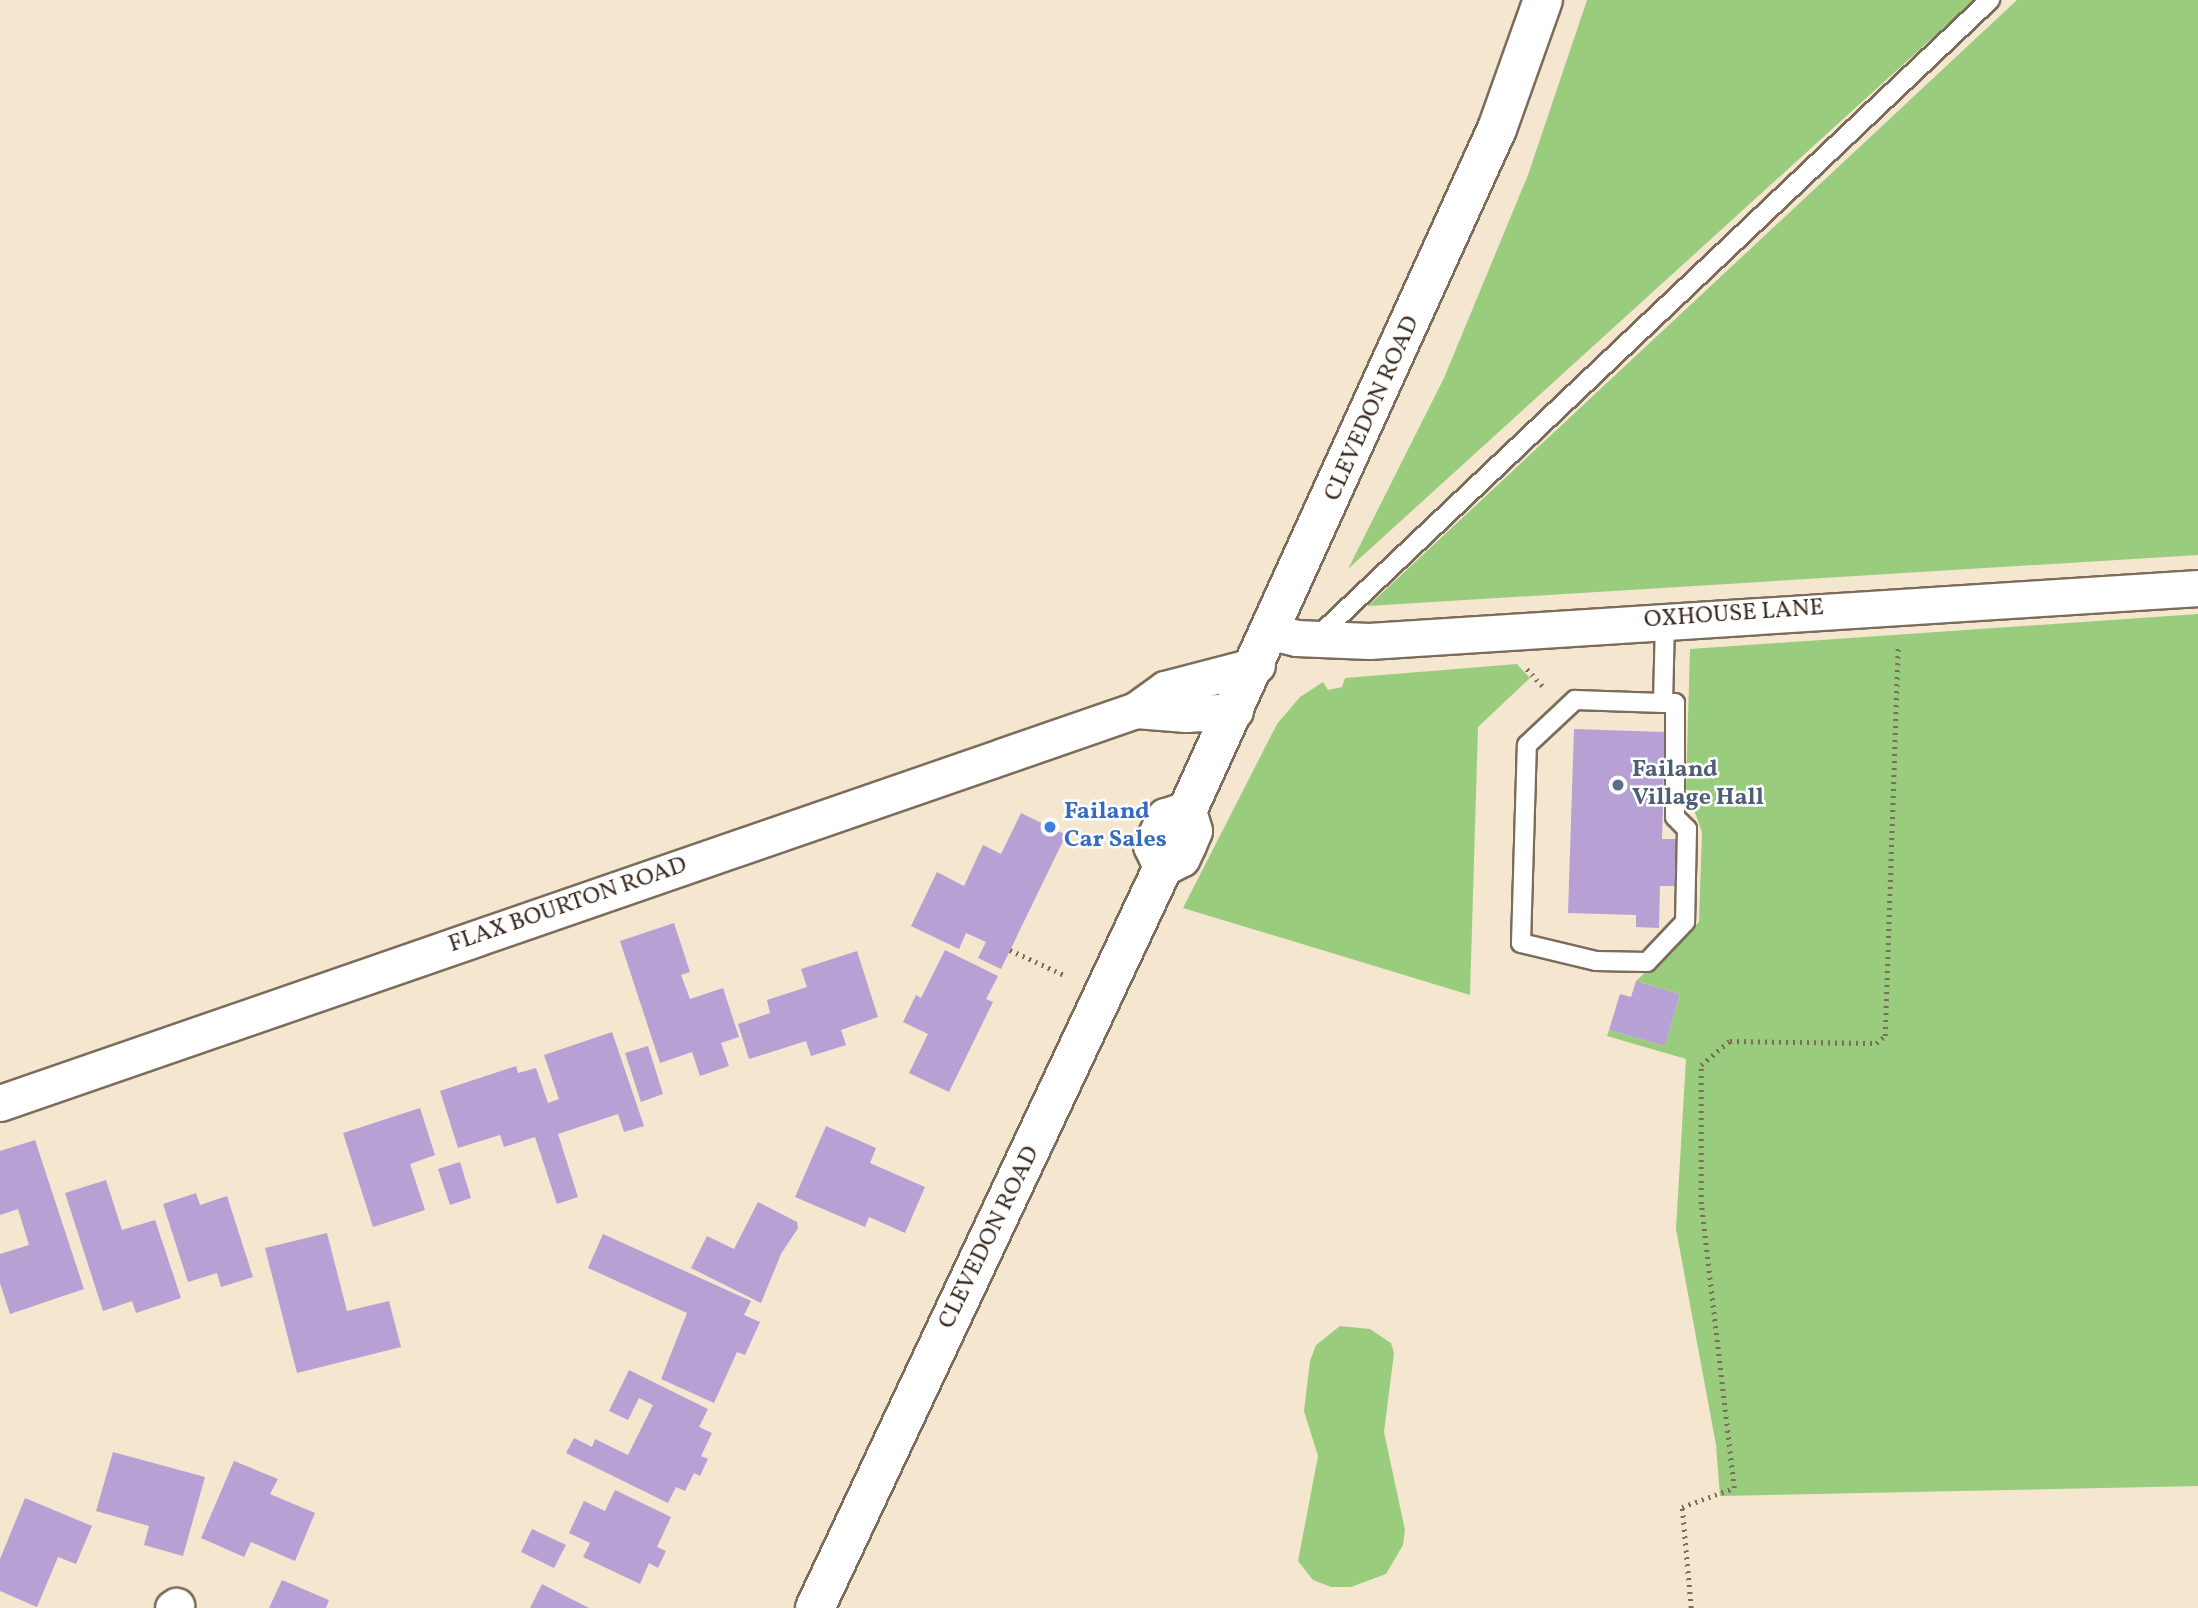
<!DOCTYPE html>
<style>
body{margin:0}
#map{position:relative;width:2198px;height:1608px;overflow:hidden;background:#f5e6cf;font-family:Vollkorn,serif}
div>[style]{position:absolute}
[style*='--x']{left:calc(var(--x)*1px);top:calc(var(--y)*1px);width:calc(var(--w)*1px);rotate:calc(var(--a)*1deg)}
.green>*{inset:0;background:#99cd7d}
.building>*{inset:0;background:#b7a1d4}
.path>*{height:4.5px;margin-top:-2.25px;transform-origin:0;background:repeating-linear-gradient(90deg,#7c6c5c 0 2px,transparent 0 7px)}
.roads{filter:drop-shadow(2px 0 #7c6c5c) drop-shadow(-2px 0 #7c6c5c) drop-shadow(0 2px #7c6c5c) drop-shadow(0 -2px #7c6c5c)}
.lane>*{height:18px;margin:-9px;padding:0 9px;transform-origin:9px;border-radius:9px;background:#fff}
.street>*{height:35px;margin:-17.5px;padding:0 17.5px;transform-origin:17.5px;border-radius:17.5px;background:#fff}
.secondary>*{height:38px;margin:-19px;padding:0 19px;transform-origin:19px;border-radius:19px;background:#fff}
.dots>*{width:19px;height:19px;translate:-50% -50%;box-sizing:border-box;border:4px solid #fff;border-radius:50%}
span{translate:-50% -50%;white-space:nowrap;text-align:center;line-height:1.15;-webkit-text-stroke:5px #fff;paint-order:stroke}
.street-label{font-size:24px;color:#3b2a1e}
.service-label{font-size:24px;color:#4e5e75;font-weight:700}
.left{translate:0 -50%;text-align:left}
.shop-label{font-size:24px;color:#366cbe;font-weight:700}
</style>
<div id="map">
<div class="green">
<div style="clip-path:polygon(1587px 0,1974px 0,1348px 569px,1444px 378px,1528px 175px)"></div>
<div style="clip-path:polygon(2017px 0,2198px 0,2198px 555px,1368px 606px)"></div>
<div style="clip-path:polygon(2198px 614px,2198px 1486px,1720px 1496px,1716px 1445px,1676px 1229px,1686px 1059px,1607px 1036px,1609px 1030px,1665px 1046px,1680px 994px,1636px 981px,1699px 922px,1702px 832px,1686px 788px,1690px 649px)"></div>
<div style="clip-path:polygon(1517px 664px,1530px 678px,1478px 727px,1470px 995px,1183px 908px,1277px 724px,1300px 697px,1323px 682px,1328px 690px,1342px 687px,1345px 678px)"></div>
<div style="clip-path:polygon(1340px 1326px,1370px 1329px,1391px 1343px,1394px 1353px,1384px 1432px,1405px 1530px,1403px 1545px,1386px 1574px,1351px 1587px,1331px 1587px,1313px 1580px,1298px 1561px,1318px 1456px,1304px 1411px,1310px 1361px,1316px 1345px)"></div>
</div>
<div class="building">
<div style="clip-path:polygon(1574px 729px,1665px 732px,1662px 839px,1681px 839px,1680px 886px,1660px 886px,1659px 928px,1636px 927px,1636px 915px,1568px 913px)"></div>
<div style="clip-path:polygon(1021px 813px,1066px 835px,1001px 969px,978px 958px,986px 942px,966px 933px,959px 949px,911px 926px,937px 872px,964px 886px,983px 845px,1001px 854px)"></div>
<div style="clip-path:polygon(674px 923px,690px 972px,681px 975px,690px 999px,723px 988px,739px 1037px,721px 1043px,729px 1066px,700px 1076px,692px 1052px,660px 1063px,620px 941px)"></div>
<div style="clip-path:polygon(945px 950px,998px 976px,986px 999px,993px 1002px,949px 1092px,909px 1073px,928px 1034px,903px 1022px,916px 995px,921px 998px)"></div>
<div style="clip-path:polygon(857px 951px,878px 1017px,841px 1030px,846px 1045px,811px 1056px,806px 1041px,749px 1059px,738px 1024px,770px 1013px,767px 1000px,807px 987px,801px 969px)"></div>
<div style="clip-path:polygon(1636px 981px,1680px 994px,1665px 1046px,1609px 1030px,1620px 994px,1631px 997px)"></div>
<div style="clip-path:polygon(612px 1032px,644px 1126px,624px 1132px,618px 1114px,558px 1134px,578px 1197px,557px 1204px,535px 1137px,504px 1147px,500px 1135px,458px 1148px,440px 1091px,516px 1066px,518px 1073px,536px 1068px,548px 1103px,559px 1099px,544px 1055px)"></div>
<div style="clip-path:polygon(648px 1046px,663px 1094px,641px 1102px,625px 1053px)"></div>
<div style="clip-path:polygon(420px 1108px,435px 1155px,410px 1164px,425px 1210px,373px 1227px,343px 1133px)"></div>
<div style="clip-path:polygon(826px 1126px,876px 1148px,870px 1163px,925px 1187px,905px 1233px,869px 1217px,865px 1227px,795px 1197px)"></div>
<div style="clip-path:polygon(35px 1140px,84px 1289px,10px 1314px,0 1283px,0 1254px,29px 1245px,18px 1209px,0 1215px,0 1151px)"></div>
<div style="clip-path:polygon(460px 1162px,471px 1198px,450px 1205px,438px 1169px)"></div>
<div style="clip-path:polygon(106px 1180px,122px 1230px,155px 1220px,181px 1298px,136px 1313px,132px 1301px,103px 1311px,65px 1193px)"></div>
<div style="clip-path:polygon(196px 1193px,200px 1205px,227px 1196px,253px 1277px,221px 1287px,217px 1273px,188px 1282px,163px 1204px)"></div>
<div style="clip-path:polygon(758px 1202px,797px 1222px,798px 1228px,781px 1254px,761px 1303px,691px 1268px,707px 1236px,734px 1249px)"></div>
<div style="clip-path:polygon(327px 1233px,347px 1311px,389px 1301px,401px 1347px,297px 1373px,265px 1248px)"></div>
<div style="clip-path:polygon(603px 1234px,751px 1301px,744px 1315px,760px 1322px,745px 1355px,737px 1352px,714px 1403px,661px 1379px,687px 1313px,588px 1268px)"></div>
<div style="clip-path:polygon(629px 1370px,708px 1409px,699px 1427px,712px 1433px,701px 1456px,708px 1459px,700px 1476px,694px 1473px,685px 1491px,676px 1487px,668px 1503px,566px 1453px,574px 1438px,592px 1447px,595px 1439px,628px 1455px,653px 1405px,639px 1398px,628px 1420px,609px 1411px)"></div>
<div style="clip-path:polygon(113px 1452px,205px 1477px,183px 1556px,144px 1545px,149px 1526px,96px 1511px)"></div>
<div style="clip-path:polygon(234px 1461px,278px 1479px,270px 1494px,315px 1513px,295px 1561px,251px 1542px,244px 1557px,201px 1538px)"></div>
<div style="clip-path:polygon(615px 1490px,671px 1517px,657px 1547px,666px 1551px,658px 1568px,649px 1563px,640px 1584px,583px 1557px,590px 1543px,569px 1533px,584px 1501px,605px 1511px)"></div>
<div style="clip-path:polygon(25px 1498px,92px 1526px,76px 1564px,58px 1557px,37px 1607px,0 1591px,0 1559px)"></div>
<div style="clip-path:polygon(532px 1529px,566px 1545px,554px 1568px,521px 1552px)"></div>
<div style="clip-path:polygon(282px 1580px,329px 1600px,326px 1608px,269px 1608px)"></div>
<div style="clip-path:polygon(542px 1584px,589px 1608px,530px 1608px)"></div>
</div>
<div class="path">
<div style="--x:1527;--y:669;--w:26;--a:47"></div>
<div style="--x:1010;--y:950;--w:62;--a:24.9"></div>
<div style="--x:1691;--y:1608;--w:101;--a:-95.1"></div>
<div style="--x:1682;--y:1507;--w:55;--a:-20.1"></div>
<div style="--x:1734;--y:1488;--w:286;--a:-96.6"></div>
<div style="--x:1701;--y:1204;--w:139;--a:-90"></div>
<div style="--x:1701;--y:1065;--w:38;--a:-40"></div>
<div style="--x:1730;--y:1041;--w:146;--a:0.8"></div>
<div style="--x:1876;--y:1043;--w:11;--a:-38"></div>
<div style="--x:1885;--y:1036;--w:391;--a:-88.1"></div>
</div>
<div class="roads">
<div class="lane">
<div style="--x:1317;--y:637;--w:927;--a:-43.43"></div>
<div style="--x:1663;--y:703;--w:12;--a:0"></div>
<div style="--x:1675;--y:703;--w:114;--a:90"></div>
<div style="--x:1675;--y:817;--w:17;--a:45"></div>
<div style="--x:1687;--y:829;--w:93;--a:91.2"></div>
<div style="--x:1685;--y:922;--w:55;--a:133.5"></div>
<div style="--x:1647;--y:962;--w:51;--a:-178.9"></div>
<div style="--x:1596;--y:961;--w:77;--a:-166.5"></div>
<div style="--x:1521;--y:943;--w:198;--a:-88.3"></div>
<div style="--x:1527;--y:745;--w:66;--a:-43.2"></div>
<div style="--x:1575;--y:700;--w:88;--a:2"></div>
<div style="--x:1663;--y:703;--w:83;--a:-88.6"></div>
</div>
<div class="street">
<div style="--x:1271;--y:632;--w:26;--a:13"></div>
<div style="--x:1296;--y:638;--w:73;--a:2.4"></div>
<div style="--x:1369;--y:641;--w:831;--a:-3.66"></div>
<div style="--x:1136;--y:710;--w:50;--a:4.6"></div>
<div style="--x:1186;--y:714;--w:49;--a:-3.5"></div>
<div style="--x:0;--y:1103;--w:1202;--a:-19.08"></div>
<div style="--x:1136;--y:710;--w:36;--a:-36"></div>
<div style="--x:1165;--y:689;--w:95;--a:-14.6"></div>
<div style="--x:173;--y:1608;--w:4;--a:-34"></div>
</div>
<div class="secondary">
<div style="--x:1163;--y:867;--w:23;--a:-115"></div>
<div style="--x:1153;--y:846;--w:31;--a:-65"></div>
<div style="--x:1166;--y:818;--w:22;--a:-18"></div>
<div style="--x:815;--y:1608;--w:819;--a:-64.84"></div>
<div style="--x:1163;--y:867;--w:20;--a:-27"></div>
<div style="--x:1181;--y:858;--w:14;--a:-65"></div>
<div style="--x:1187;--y:845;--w:15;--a:-67"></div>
<div style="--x:1193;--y:831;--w:21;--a:-107"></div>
<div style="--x:1187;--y:811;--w:749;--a:-65.56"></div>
<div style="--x:1497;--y:129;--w:137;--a:-70.4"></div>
</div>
</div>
<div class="dots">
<div style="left:1618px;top:785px;background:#5c6f8a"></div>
<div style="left:1050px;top:827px;background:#3f7fe0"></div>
</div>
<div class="street-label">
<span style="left:1373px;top:409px;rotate:-66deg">CLEVEDON ROAD</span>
<span style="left:1734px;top:615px;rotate:-4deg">OXHOUSE LANE</span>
<span style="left:568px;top:906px;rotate:-19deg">FLAX BOURTON ROAD</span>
<span style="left:990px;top:1238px;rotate:-64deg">CLEVEDON ROAD</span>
</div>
<div class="service-label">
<span class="left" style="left:1632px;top:785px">Failand<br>Village Hall</span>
</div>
<div class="shop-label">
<span class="left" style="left:1064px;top:827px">Failand<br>Car Sales</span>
</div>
</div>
